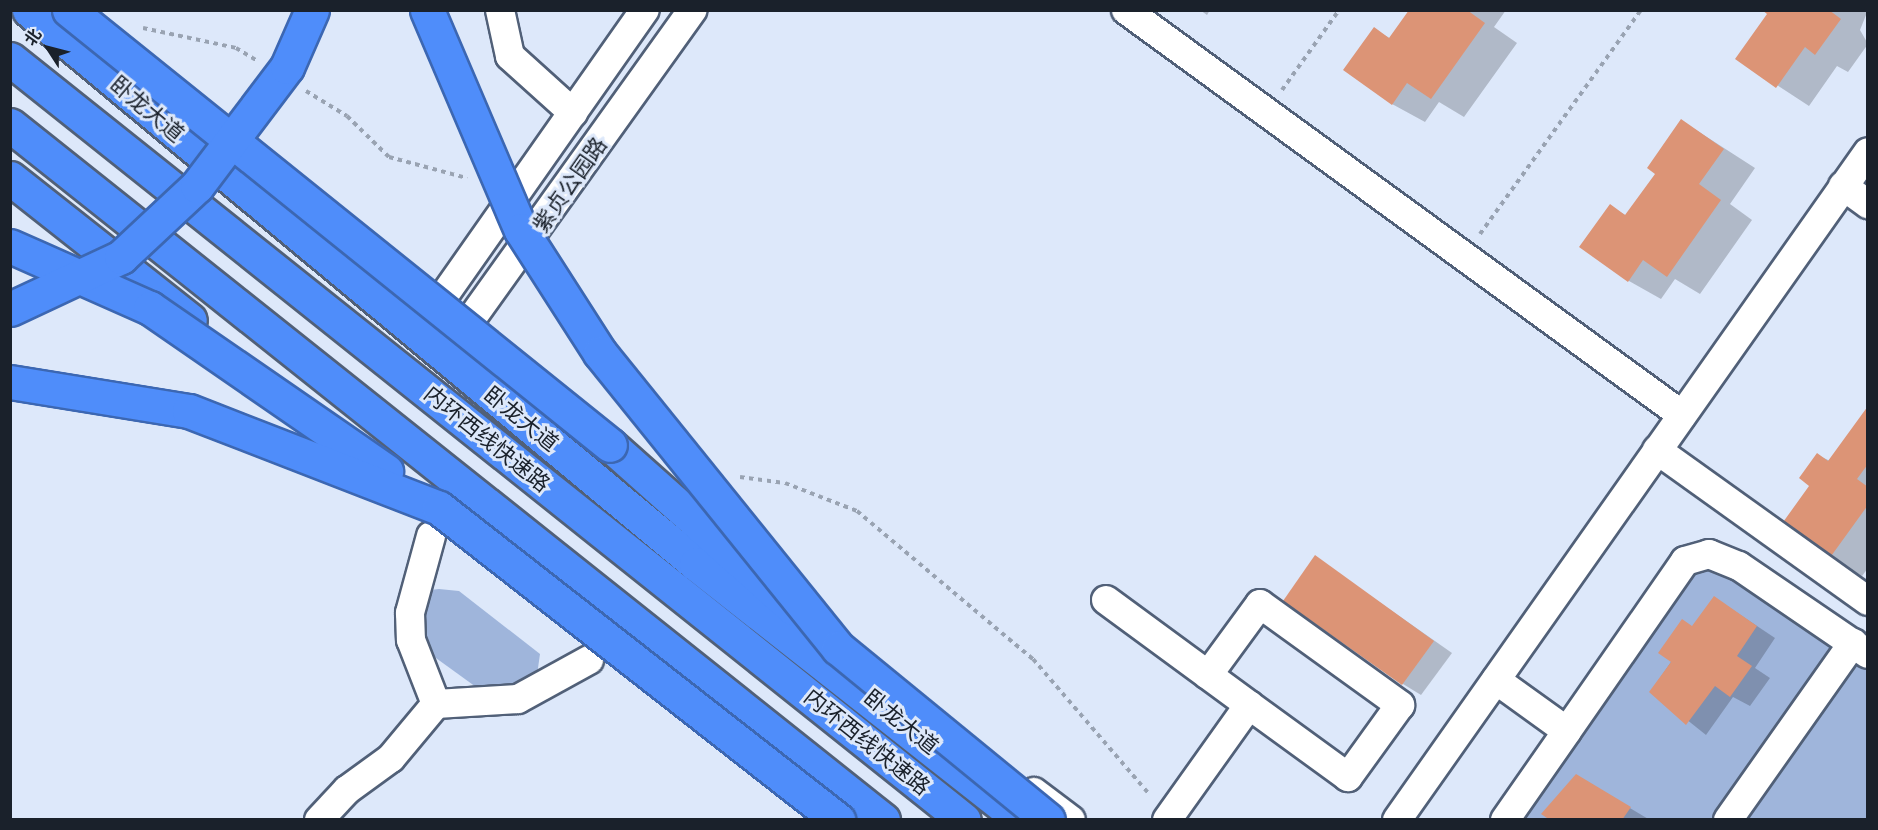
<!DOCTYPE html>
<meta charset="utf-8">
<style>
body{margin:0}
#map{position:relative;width:1878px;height:830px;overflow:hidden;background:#dde8fa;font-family:Cabin,"Noto Sans SC",sans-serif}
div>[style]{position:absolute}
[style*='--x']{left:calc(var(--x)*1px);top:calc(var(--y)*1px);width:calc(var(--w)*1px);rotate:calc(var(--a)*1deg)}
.green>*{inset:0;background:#9fb5db}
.shadow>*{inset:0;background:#0003}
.building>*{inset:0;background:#dc9476}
.path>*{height:4px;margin-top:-2px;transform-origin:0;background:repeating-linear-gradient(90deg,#99a3b2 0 4.5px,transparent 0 9px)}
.roads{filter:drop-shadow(2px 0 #516078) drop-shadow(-2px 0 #516078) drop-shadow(0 2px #516078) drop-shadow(0 -2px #516078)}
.minor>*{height:28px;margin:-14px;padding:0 14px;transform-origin:14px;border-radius:14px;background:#fff}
.highway>*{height:33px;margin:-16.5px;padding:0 16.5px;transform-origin:16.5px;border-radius:16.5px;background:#4f8dfa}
.bridges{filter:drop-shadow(2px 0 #3c67b2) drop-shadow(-2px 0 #3c67b2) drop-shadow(0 2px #3c67b2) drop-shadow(0 -2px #3c67b2)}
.highway-bridge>*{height:33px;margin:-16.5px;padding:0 16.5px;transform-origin:16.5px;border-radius:16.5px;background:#4f8dfa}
span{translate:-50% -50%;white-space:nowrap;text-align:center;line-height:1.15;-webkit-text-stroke:6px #dde8fa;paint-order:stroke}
.street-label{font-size:22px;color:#1a212b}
.frame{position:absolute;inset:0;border:12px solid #1a212b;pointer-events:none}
.north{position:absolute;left:18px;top:18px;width:60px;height:60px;-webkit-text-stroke:4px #dde8fa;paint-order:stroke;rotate:306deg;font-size:16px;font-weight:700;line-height:24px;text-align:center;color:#1a212b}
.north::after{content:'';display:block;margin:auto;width:21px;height:27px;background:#1a212b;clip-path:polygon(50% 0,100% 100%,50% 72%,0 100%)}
</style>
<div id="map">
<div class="green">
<div style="clip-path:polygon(1709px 554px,1867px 654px,1867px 819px,1505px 820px,1685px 561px)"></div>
<div style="clip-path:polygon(439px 589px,459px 591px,540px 654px,536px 682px,494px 700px,411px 640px,421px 591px)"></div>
</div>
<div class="shadow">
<div style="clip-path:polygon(1200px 10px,1210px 10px,1207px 15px)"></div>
<div style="clip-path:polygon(1411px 10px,1506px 10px,1494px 27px,1517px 43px,1464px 117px,1439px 102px,1425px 122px,1392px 104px,1374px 29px,1391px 39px)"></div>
<div style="clip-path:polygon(1765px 10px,1868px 10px,1860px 30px,1868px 44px,1848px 72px,1837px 66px,1809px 106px,1737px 59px,1769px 14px)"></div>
<div style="clip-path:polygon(1682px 121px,1755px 168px,1730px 204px,1752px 220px,1700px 294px,1675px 279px,1661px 299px,1629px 281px,1610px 206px,1627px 216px,1657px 173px)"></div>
<div style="clip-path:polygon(1868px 408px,1868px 568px,1862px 576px,1830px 557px,1811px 485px,1818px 455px,1830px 461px)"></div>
<div style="clip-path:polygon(1315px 557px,1452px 653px,1421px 695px,1403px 684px)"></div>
<div style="clip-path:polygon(1715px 598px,1775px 638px,1755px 668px,1770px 678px,1750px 706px,1733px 697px,1706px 735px,1651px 691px)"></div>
<div style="clip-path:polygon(1576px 776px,1650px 820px,1552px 820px)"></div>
</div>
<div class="building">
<div style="clip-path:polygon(1409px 10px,1467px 10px,1485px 23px,1431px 99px,1407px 83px,1392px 105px,1343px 70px,1374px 27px,1389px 38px)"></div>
<div style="clip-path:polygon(1762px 10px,1829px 10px,1841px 19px,1815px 55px,1805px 47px,1776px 88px,1735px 59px,1767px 14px)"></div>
<div style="clip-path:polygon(1681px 119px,1724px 149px,1699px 184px,1721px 200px,1667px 277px,1643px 260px,1628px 282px,1579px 247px,1610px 204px,1625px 215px,1655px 174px,1647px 168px)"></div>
<div style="clip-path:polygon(1868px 406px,1868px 464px,1857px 479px,1868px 487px,1868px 505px,1829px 559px,1781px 525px,1809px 486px,1799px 478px,1817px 453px,1828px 461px)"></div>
<div style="clip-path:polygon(1315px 555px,1434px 641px,1402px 685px,1283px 601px)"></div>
<div style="clip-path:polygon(1714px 596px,1757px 626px,1737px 656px,1752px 666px,1730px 697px,1715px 686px,1686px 725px,1649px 692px,1671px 662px,1658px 653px,1682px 619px,1692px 626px)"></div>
<div style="clip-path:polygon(1576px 774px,1631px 807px,1622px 820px,1550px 820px,1541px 814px)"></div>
</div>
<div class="path">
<div style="--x:143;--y:28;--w:95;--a:12.1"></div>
<div style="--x:236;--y:48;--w:23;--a:31"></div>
<div style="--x:1282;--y:90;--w:98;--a:-54.5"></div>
<div style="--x:306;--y:91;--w:48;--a:31.4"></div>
<div style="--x:347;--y:116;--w:59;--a:44.3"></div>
<div style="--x:389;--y:157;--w:81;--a:15.1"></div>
<div style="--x:1480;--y:234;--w:276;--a:-54.3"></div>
<div style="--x:740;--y:477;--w:45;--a:7.6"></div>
<div style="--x:785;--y:483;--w:77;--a:21.3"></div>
<div style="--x:857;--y:511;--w:230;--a:40.1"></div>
<div style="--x:1033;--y:659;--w:179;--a:49.3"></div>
</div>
<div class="roads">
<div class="minor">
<div style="--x:500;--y:10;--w:47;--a:77.7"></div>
<div style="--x:510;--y:56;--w:85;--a:42.1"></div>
<div style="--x:1126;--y:10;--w:688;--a:36.07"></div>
<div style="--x:1843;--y:186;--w:31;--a:36"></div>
<div style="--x:417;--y:334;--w:396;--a:-54.9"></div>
<div style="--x:444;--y:357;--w:427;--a:-54.4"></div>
<div style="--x:1657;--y:450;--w:259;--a:35.6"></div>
<div style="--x:431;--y:536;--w:80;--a:105.3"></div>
<div style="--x:410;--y:613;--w:27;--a:88"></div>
<div style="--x:411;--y:640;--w:69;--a:68.7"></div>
<div style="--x:1106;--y:600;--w:177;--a:36.3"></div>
<div style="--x:1249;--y:705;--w:141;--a:125.5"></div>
<div style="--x:1208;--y:675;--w:88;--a:-53.8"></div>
<div style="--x:1260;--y:604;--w:173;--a:35.8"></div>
<div style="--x:1400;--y:705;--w:89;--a:125.8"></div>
<div style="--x:1348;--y:777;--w:122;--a:-144"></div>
<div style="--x:1496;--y:680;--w:87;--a:35.7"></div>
<div style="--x:1567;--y:731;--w:207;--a:-55.2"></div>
<div style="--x:1685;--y:561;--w:25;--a:-16"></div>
<div style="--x:1709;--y:554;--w:32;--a:22"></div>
<div style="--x:1739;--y:566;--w:156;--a:34.3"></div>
<div style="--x:1034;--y:792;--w:46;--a:37.1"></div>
<div style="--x:319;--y:820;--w:41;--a:-47"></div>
<div style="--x:347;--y:790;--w:54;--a:-36"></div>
<div style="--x:391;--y:758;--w:70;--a:-50.2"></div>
<div style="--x:436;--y:704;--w:82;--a:-3.5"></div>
<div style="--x:518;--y:699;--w:81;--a:-28.8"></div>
<div style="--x:1397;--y:820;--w:817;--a:-54.81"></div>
<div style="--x:1505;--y:820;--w:108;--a:-55.1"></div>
<div style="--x:1728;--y:820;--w:217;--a:-54.8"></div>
</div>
<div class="highway">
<div style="--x:29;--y:10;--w:867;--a:39.71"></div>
<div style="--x:696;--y:564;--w:414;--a:38.2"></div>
<div style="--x:10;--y:59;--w:1220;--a:38.58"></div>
<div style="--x:10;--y:125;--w:1116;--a:38.52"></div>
<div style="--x:10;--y:178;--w:229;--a:38.3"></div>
<div style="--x:610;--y:445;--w:246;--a:41.7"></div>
</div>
</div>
<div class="bridges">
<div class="highway-bridge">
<div style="--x:69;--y:10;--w:694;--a:38.8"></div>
<div style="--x:427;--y:10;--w:239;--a:66.9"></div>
<div style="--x:521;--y:230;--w:146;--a:57.3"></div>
<div style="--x:600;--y:353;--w:379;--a:51.1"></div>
<div style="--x:838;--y:648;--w:271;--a:39.3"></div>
<div style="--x:10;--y:246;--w:153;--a:23.9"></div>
<div style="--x:150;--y:308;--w:287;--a:34.6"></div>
<div style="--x:10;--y:309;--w:123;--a:-25.1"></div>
<div style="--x:121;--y:257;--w:104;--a:-43.1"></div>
<div style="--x:197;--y:186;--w:149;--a:-52.9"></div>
<div style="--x:287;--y:67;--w:62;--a:-66.3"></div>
<div style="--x:10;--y:382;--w:181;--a:9.2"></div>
<div style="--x:189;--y:411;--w:268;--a:21.2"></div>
<div style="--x:439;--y:508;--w:507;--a:38.02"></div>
</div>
</div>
<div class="street-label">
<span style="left:147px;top:109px;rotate:40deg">卧龙大道</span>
<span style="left:570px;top:185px;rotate:-55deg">紫贞公园路</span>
<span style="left:521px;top:419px;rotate:39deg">卧龙大道</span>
<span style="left:487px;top:439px;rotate:39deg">内环西线快速路</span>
<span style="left:901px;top:722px;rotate:39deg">卧龙大道</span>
<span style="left:867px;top:742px;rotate:39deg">内环西线快速路</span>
</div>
<div class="frame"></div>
<div class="north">北</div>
</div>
